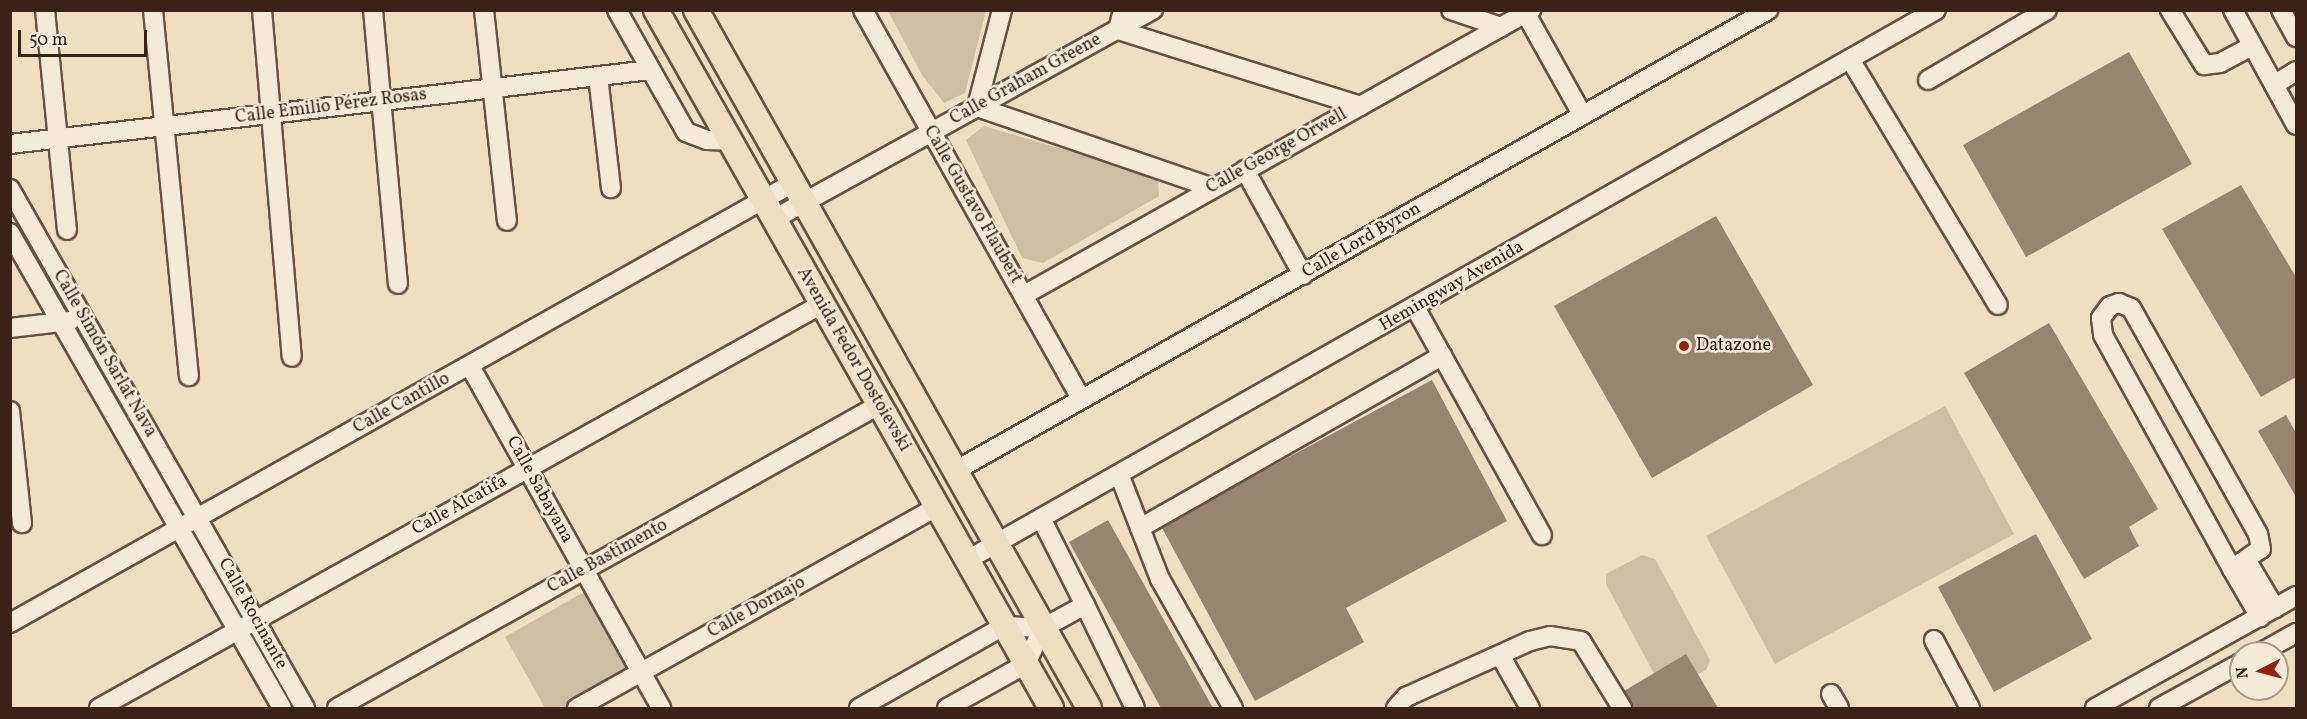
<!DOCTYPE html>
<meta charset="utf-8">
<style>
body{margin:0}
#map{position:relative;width:2307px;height:719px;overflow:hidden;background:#efdec0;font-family:Vollkorn,serif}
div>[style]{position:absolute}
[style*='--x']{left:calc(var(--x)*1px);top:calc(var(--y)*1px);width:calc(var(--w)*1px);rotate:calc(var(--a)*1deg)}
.green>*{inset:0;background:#d0bea3}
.building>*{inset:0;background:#99846f}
.roads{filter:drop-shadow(2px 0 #685141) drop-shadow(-2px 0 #685141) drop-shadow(0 2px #685141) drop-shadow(0 -2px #685141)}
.minor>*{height:18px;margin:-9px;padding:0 9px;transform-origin:9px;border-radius:9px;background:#f5ead6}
.major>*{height:24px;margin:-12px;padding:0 12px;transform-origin:12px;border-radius:12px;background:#efdec0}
.dots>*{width:16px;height:16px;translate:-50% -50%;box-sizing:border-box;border:3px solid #f5ead6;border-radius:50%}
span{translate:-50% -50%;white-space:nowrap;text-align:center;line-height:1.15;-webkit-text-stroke:5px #f5ead6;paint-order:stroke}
.street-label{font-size:18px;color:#3b2217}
.poi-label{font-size:18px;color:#3b2217}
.left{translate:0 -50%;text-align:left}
.frame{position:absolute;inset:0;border:12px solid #3b2217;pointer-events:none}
.north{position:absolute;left:2229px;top:641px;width:60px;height:60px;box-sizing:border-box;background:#f5ead6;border:2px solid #ab9a8a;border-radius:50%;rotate:264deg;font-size:16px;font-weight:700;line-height:24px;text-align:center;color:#3b2217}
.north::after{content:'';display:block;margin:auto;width:21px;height:27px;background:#8f2418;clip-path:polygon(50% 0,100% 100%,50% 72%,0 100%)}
.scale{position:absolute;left:18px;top:30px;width:129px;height:27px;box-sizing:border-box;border:3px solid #3b2217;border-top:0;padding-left:8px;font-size:18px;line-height:21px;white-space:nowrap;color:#3b2217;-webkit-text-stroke:4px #f5ead6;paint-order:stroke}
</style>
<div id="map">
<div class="green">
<div style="clip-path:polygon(888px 11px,986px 11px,965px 93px,944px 103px,922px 75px)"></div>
<div style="clip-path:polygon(984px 126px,1158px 177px,1159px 196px,1043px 263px,1022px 258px,966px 140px)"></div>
<div style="clip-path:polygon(1945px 406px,2014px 534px,1775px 664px,1706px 536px)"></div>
<div style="clip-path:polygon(1642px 555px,1655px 559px,1710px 660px,1706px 670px,1671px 688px,1660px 685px,1606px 584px,1606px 574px)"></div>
<div style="clip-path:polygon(582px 593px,590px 596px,629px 667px,628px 674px,566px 708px,545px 708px,505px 637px)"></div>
</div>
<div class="building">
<div style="clip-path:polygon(2129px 52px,2192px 164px,2026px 257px,1963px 145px)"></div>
<div style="clip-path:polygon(2241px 185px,2296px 277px,2296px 377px,2261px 397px,2162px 229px)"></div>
<div style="clip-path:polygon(1716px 216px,1813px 385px,1652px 478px,1554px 306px)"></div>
<div style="clip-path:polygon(2049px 323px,2158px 509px,2129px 527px,2139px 546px,2084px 579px,1964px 373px)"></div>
<div style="clip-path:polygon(1432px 380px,1507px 521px,1346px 608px,1364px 642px,1255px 701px,1161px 526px)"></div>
<div style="clip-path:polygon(2286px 415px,2296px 433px,2296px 497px,2258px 431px)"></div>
<div style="clip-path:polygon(1108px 520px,1213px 708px,1161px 708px,1069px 542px)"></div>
<div style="clip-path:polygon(2036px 534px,2092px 639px,1994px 692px,1938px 587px)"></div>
<div style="clip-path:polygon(1686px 654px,1718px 708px,1634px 708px,1624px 691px)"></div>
</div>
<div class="roads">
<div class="minor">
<div style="--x:45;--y:10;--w:221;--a:84.3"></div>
<div style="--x:153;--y:10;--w:368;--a:84.4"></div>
<div style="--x:262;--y:10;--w:348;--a:85.1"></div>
<div style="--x:373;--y:10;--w:275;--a:84.8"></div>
<div style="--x:484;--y:10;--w:212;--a:83.8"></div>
<div style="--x:617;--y:10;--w:140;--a:60.5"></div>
<div style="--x:686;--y:132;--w:22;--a:21"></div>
<div style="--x:707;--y:140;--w:23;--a:2"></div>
<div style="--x:863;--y:10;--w:446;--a:60.7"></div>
<div style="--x:1002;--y:10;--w:100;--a:104.5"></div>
<div style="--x:977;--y:107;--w:250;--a:18.9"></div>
<div style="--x:1123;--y:10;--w:21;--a:104"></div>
<div style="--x:1118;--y:30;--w:254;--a:17.4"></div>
<div style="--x:1451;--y:10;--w:53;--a:18.8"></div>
<div style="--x:2170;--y:10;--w:65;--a:58.3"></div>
<div style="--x:2204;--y:65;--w:16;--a:-7"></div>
<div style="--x:2220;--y:63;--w:36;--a:-28"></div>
<div style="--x:2233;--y:10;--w:131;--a:61.3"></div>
<div style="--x:2281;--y:10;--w:31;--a:61"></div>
<div style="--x:1526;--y:14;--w:115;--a:60.8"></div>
<div style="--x:1850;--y:59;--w:287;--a:59"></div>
<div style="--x:598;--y:76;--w:113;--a:83.4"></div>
<div style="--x:1928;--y:80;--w:138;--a:-30.5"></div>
<div style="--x:2274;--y:85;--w:26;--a:-32"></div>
<div style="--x:10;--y:144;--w:645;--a:-6.59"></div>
<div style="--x:1245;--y:170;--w:120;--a:61.1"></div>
<div style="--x:10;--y:189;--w:597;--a:60.39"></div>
<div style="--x:774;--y:219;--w:433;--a:-28.9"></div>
<div style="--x:10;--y:233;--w:547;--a:60.2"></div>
<div style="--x:1024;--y:295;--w:582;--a:-29.34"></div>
<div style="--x:1416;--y:309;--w:259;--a:60.9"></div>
<div style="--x:10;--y:328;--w:60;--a:-6.7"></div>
<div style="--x:470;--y:366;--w:392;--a:60.8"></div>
<div style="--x:10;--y:411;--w:113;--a:83.9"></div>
<div style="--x:955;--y:471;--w:935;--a:-29.55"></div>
<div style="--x:1119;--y:474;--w:113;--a:68.7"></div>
<div style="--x:1160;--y:579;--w:148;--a:60.5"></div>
<div style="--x:1041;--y:518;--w:97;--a:63.2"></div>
<div style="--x:1140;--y:528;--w:348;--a:-29.7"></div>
<div style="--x:967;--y:560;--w:1114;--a:-29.58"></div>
<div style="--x:2247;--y:561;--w:55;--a:59.2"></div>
<div style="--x:2232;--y:569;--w:35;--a:-35"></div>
<div style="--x:2261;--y:549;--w:15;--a:-101"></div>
<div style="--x:2258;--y:534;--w:259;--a:-119.3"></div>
<div style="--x:2131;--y:308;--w:13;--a:-157"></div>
<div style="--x:2119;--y:303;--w:9;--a:162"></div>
<div style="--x:2110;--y:306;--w:15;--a:127"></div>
<div style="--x:2101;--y:318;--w:17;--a:83"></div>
<div style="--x:2103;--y:335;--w:186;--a:61.1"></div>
<div style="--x:2193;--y:498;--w:81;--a:61.2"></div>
<div style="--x:2232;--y:569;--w:56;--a:59.7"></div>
<div style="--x:10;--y:623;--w:898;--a:-29.33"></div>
<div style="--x:1043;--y:628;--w:48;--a:-28.7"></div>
<div style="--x:1085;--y:605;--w:114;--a:64.1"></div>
<div style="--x:1934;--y:640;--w:77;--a:62.1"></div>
<div style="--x:2260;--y:653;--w:41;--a:-29.1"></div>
<div style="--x:1500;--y:655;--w:61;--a:60.5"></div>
<div style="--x:1831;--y:694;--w:16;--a:60"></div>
<div style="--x:99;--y:708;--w:828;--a:-29.2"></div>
<div style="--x:337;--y:708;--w:621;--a:-29.21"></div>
<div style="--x:577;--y:708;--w:412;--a:-29.2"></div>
<div style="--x:859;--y:708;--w:167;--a:-29.5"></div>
<div style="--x:1004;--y:626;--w:39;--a:3"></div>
<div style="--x:947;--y:708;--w:90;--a:-29.1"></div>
<div style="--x:1026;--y:664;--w:40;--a:-65"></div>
<div style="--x:1396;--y:708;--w:15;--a:-48"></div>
<div style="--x:1406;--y:697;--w:136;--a:-24.3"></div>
<div style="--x:1530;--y:641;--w:21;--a:-14"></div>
<div style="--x:1550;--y:636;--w:31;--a:9"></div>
<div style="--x:1581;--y:641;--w:79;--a:58.5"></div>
<div style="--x:2095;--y:708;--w:230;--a:-29.1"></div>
<div style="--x:2159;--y:708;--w:94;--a:-28.8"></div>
</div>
<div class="major">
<div style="--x:656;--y:10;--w:802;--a:60.49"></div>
<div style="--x:696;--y:10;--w:801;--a:60.62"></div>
</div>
</div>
<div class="dots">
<div style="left:1684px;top:346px;background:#8f2418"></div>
</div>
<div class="street-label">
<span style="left:1026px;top:80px;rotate:-29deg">Calle Graham Greene</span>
<span style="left:331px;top:107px;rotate:-7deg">Calle Emilio Pérez Rosas</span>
<span style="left:1277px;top:152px;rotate:-29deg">Calle George Orwell</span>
<span style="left:972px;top:205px;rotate:60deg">Calle Gustavo Flaubert</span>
<span style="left:1362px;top:241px;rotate:-30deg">Calle Lord Byron</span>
<span style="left:1452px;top:287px;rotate:-30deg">Hemingway Avenida</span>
<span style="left:104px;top:354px;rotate:60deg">Calle Simón Sarlat Nava</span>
<span style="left:853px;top:360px;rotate:60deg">Avenida Fedor Dostoievski</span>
<span style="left:402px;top:404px;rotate:-29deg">Calle Cantillo</span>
<span style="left:539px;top:490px;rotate:61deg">Calle Sabayana</span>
<span style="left:460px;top:506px;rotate:-29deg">Calle Alcatifa</span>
<span style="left:608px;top:557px;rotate:-29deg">Calle Bastimento</span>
<span style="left:757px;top:608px;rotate:-29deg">Calle Dornajo</span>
<span style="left:252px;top:614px;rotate:61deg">Calle Rocinante</span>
</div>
<div class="poi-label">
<span class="left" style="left:1696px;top:346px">Datazone</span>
</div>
<div class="frame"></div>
<div class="north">N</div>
<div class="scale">50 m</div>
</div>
